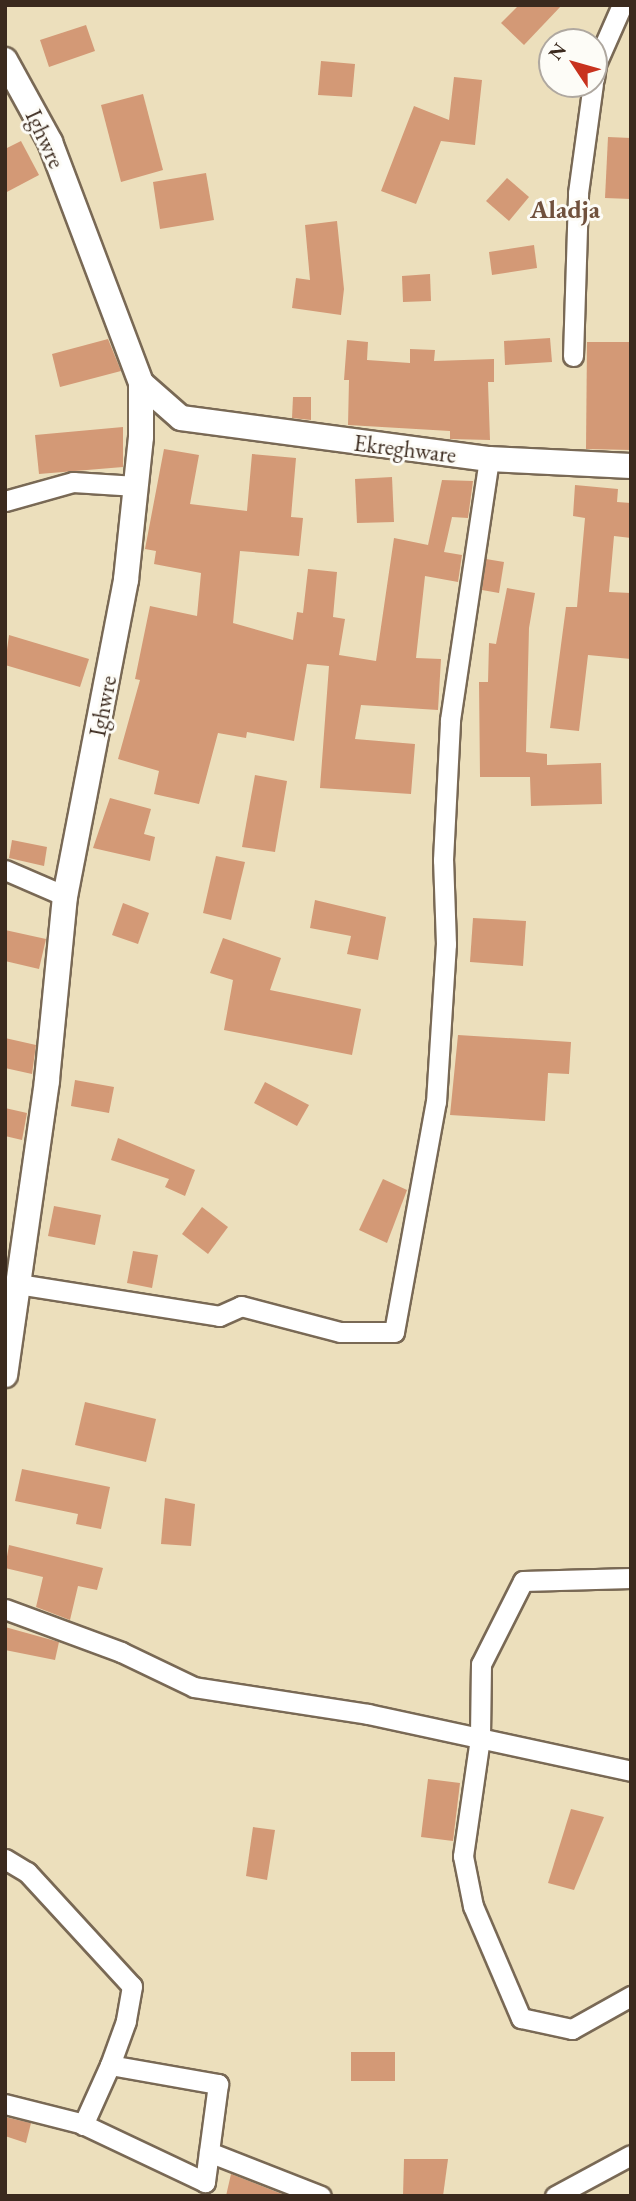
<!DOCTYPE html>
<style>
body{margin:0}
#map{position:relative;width:636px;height:2201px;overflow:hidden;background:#ecdfbc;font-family:"EB Garamond",serif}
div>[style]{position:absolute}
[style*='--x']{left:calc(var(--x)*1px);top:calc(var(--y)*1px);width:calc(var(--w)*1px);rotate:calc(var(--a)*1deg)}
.building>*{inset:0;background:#d39976}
.roads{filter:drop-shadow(2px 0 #796955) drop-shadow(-2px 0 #796955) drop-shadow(0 2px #796955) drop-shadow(0 -2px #796955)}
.minor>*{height:19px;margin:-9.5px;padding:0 9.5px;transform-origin:9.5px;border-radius:9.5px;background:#fff}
.tertiary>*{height:24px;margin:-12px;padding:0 12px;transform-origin:12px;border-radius:12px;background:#fff}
span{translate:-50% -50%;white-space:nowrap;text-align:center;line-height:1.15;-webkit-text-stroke:6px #fdfcf7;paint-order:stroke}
.street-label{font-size:23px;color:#3b2a1e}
.quarter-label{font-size:26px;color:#70513d;font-weight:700}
.frame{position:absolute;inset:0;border:7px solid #3b2a1e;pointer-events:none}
.north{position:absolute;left:538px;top:28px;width:70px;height:70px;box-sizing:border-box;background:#fdfcf7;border:2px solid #afa8a0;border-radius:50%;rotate:306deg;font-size:19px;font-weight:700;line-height:28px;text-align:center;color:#3b2a1e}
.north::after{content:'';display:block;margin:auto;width:24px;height:32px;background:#c8321e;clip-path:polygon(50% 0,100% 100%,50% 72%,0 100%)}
</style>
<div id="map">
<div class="building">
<div style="clip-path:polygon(519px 5px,562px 5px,524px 45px,501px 23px)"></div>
<div style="clip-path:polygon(86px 25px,95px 51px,49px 67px,40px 40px)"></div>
<div style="clip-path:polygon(321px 61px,355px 64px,352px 97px,318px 95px)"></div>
<div style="clip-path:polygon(454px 77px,482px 80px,475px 145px,441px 141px,416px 204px,381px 191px,414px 106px,449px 120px)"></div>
<div style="clip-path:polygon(143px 94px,163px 170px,121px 182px,101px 105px)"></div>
<div style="clip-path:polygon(608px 137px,631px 138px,631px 199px,605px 198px)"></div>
<div style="clip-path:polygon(21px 141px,39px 175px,5px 193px,5px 149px)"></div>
<div style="clip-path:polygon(206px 173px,214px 220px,160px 229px,153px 182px)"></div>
<div style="clip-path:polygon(507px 178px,529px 197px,509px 221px,486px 201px)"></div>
<div style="clip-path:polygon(337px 221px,344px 289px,341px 315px,292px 308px,296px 278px,310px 280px,305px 225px)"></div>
<div style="clip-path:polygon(534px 245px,537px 268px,492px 275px,489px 252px)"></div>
<div style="clip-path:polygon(430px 274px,431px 301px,403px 302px,402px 276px)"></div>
<div style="clip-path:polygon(550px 338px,552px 362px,505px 365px,504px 341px)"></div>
<div style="clip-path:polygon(108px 339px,121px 371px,60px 387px,52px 354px)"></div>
<div style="clip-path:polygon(347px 340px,368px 342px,367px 360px,410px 363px,410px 349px,435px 350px,434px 361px,494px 359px,494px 382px,488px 382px,490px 440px,450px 439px,450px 431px,348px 425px,349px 380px,344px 380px)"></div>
<div style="clip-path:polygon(587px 342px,631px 342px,631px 450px,586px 449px)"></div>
<div style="clip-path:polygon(293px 397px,311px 397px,311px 420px,292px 418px)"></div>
<div style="clip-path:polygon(123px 427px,123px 467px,39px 474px,35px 435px)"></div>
<div style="clip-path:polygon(164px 449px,199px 455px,190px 504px,247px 511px,252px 454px,296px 458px,291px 517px,303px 518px,299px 556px,240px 551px,233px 623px,293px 640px,297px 612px,303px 613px,308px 569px,337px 572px,333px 617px,345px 619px,339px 655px,376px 661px,394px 538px,428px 545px,442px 480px,473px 481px,468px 518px,452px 517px,444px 552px,462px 555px,458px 582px,425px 576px,416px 658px,441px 659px,438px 710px,361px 705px,355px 739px,415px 744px,411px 794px,320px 788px,329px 666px,307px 664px,294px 741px,247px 732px,246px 738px,218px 733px,199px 804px,154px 794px,159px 771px,118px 759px,140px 680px,135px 679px,150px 606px,197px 616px,201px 573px,154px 564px,156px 551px,145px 549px)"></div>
<div style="clip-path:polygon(392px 477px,394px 522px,357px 523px,355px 479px)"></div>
<div style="clip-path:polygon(575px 485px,618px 489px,617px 502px,631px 503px,631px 538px,614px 536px,609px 592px,631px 593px,631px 659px,588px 655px,579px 731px,550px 728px,566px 607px,577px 607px,585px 518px,573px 516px)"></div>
<div style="clip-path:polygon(486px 559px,504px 562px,499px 593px,482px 590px)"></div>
<div style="clip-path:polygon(507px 588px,535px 593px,529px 628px,526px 752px,547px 754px,547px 765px,601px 763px,602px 804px,531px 806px,530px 777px,480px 777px,479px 682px,488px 682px,489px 643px,496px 644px)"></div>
<div style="clip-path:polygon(9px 635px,89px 659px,80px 687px,5px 665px)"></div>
<div style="clip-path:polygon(255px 775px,287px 781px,275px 852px,242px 847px)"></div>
<div style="clip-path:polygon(110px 798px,151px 809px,144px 834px,155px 837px,150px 861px,93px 848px)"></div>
<div style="clip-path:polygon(12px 840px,47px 847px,44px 866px,9px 858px)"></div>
<div style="clip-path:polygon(216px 856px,245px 862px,231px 920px,203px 913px)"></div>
<div style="clip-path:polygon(315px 900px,386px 917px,378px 960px,347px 954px,351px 936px,310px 928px)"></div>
<div style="clip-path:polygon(123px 903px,149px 913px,138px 944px,112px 935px)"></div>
<div style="clip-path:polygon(473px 918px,526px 921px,523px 966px,470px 962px)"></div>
<div style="clip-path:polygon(5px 930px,46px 939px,39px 969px,5px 961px)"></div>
<div style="clip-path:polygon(223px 938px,281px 958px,270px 990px,361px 1009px,352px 1055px,224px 1030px,233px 980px,210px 973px)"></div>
<div style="clip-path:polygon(458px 1035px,571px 1042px,569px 1074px,548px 1073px,545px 1121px,450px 1115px)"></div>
<div style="clip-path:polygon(5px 1038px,36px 1045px,32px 1074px,5px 1068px)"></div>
<div style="clip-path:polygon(75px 1080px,114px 1087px,109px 1113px,71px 1106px)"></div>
<div style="clip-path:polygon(265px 1082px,309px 1105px,297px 1126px,254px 1103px)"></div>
<div style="clip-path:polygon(5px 1108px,27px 1113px,22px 1140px,5px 1136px)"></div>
<div style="clip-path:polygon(118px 1138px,195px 1170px,185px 1196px,165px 1187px,169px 1179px,111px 1160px)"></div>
<div style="clip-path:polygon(383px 1179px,407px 1190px,387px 1243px,359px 1230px)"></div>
<div style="clip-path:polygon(54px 1206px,101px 1215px,95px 1245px,48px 1236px)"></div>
<div style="clip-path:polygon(202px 1207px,228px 1227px,208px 1254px,182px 1234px)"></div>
<div style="clip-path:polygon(133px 1251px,158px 1255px,152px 1288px,127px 1283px)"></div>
<div style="clip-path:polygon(85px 1402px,156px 1419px,146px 1462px,75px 1445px)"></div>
<div style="clip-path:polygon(22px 1469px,110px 1487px,101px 1529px,76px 1524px,78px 1514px,15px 1501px)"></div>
<div style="clip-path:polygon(165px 1498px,195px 1504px,191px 1546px,161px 1544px)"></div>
<div style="clip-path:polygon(9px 1545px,103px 1568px,97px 1590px,78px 1586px,70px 1620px,36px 1607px,43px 1577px,5px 1568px)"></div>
<div style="clip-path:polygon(5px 1627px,59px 1642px,55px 1660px,5px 1650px)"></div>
<div style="clip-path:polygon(428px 1779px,460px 1783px,453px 1841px,421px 1837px)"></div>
<div style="clip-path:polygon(571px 1809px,604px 1817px,574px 1890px,548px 1883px)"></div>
<div style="clip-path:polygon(253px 1827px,275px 1830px,267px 1880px,246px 1876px)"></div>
<div style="clip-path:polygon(351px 2052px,395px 2052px,395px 2081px,351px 2081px)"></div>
<div style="clip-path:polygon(5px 2117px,31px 2123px,26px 2143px,5px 2136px)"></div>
<div style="clip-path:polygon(404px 2159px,448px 2159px,443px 2196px,403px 2196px)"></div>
<div style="clip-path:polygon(231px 2174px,287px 2196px,226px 2196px)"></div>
</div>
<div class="roads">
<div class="minor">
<div style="--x:594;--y:79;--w:15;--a:-82"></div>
<div style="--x:596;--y:64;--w:64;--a:-66.2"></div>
<div style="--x:573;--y:356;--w:163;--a:-88.2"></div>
<div style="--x:578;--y:193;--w:110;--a:-82.2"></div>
<div style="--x:5;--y:501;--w:71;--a:-15.6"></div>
<div style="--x:73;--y:482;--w:63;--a:3.6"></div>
<div style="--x:5;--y:870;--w:65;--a:23.4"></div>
<div style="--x:18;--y:1284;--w:204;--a:9"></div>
<div style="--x:219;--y:1316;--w:24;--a:-24"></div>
<div style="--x:241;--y:1306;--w:102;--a:14.7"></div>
<div style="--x:340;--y:1332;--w:54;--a:0"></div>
<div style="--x:394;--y:1332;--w:234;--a:-79.7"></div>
<div style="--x:436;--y:1102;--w:158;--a:-86.4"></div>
<div style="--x:446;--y:944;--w:84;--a:-92"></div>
<div style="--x:443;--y:860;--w:140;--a:-87.1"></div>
<div style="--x:450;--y:720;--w:264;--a:-81.5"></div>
<div style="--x:631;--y:1578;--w:108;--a:178.4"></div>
<div style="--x:523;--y:1581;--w:93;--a:116.8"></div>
<div style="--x:481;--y:1664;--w:74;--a:90.8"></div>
<div style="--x:480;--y:1738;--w:119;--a:98.2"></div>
<div style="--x:463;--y:1856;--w:51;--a:78.7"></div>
<div style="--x:473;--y:1906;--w:122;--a:66.8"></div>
<div style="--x:521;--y:2018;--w:52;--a:12.2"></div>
<div style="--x:572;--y:2029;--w:68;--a:-29.2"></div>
<div style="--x:5;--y:1609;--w:124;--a:20.3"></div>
<div style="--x:121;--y:1652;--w:81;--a:25.6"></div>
<div style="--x:194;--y:1687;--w:176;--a:8.8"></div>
<div style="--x:368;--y:1714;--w:269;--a:12.2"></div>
<div style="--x:5;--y:1859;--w:26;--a:31"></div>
<div style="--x:27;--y:1872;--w:155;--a:47.4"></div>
<div style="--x:132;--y:1986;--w:36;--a:100"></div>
<div style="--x:126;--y:2021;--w:47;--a:110"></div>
<div style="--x:110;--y:2065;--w:110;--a:10"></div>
<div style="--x:218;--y:2084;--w:99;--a:97.6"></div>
<div style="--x:205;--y:2182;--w:138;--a:-154.7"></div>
<div style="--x:80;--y:2123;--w:77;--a:-165.8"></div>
<div style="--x:83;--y:2125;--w:66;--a:-65.8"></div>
<div style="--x:209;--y:2152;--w:120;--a:21.4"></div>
<div style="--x:555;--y:2196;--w:86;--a:-28.3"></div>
</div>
<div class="tertiary">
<div style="--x:5;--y:60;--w:94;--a:61.2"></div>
<div style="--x:50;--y:142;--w:258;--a:69.3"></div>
<div style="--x:141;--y:383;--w:54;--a:90"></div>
<div style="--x:141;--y:437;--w:144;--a:96"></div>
<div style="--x:126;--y:580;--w:322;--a:100.9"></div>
<div style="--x:65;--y:896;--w:186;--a:95.6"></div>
<div style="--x:47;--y:1081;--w:297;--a:98.1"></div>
<div style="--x:141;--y:383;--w:53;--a:41.2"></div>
<div style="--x:181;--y:418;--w:311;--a:7.6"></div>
<div style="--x:489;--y:459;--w:142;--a:2.8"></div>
</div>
</div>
<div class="street-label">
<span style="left:45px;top:139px;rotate:65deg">Ighwre</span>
<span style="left:405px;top:449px;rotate:7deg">Ekreghware</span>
<span style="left:103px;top:706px;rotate:-79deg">Ighwre</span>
</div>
<div class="quarter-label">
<span style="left:565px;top:210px">Aladja</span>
</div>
<div class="frame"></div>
<div class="north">N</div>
</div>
